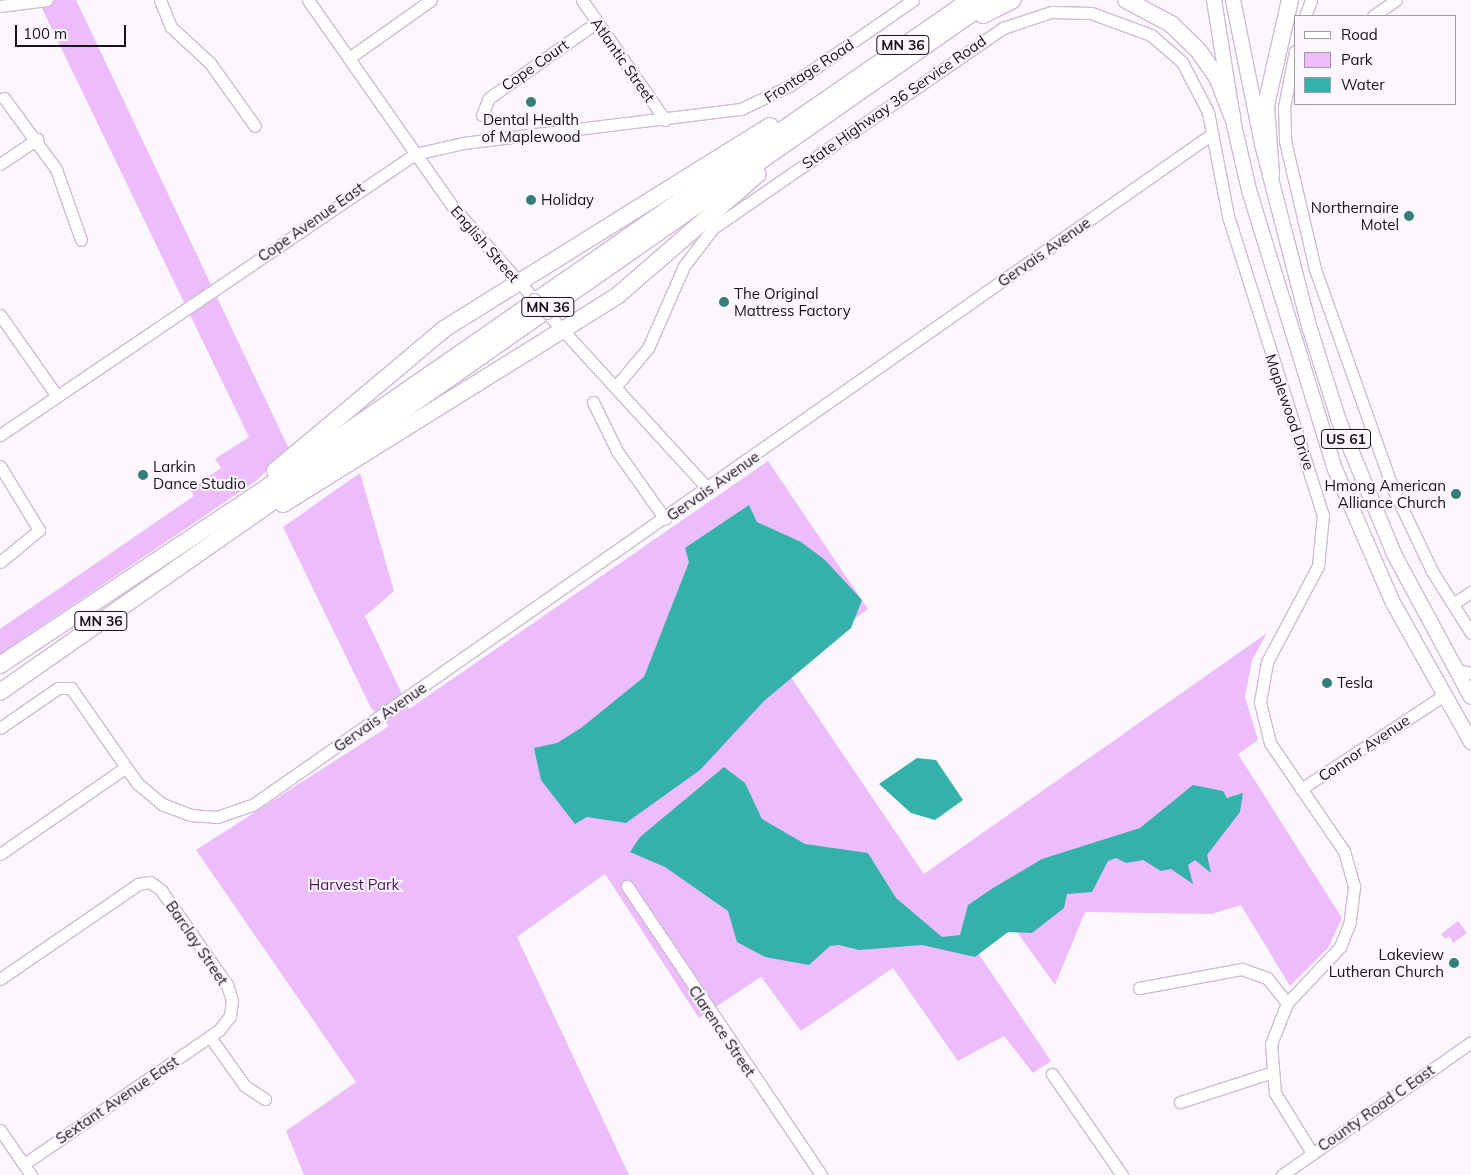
<!DOCTYPE html>
<style>
body{margin:0}
#map{position:relative;width:1471px;height:1175px;overflow:hidden;background:#fcf6ff;font-family:Mulish,sans-serif}
div>[style]{position:absolute}
[style*='--x']{left:calc(var(--x)*1px);top:calc(var(--y)*1px);width:calc(var(--w)*1px);rotate:calc(var(--a)*1deg)}
.green>*{inset:0;background:#ecbcfb}
.water>*{inset:0;background:#33b1aa}
.roads{filter:drop-shadow(1px 0 #cdbed2) drop-shadow(-1px 0 #cdbed2) drop-shadow(0 1px #cdbed2) drop-shadow(0 -1px #cdbed2)}
.minor>*{height:11px;margin:-5.5px;padding:0 5.5px;transform-origin:5.5px;border-radius:5.5px;background:#fff}
.major>*{height:14px;margin:-7px;padding:0 7px;transform-origin:7px;border-radius:7px;background:#fff}
.highway>*{height:16px;margin:-8px;padding:0 8px;transform-origin:8px;border-radius:8px;background:#fff}
.bridges{filter:drop-shadow(1px 0 #cdbed2) drop-shadow(-1px 0 #cdbed2) drop-shadow(0 1px #cdbed2) drop-shadow(0 -1px #cdbed2)}
.minor-bridge>*{height:11px;margin:-5.5px;padding:0 5.5px;transform-origin:5.5px;border-radius:5.5px;background:#fff}
.dots>*{width:14px;height:14px;translate:-50% -50%;box-sizing:border-box;border:2px solid #fcf6ff;border-radius:50%}
span{translate:-50% -50%;white-space:nowrap;text-align:center;line-height:1.15;-webkit-text-stroke:4px #fcf6ff;paint-order:stroke}
.shield-label span{padding:1px 4px;background:#fcf6ff;border:1px solid;border-radius:4px;-webkit-text-stroke-width:0}
.shield-label{font-size:14px;color:#18121a;font-weight:700}
.street-label{font-size:15px;color:#18121a}
.poi-label{font-size:15px;color:#18121a}
.left{translate:0 -50%;text-align:left}
.right{translate:-100% -50%;text-align:right}
.park-label{font-size:15px;color:#501261}
.legend{position:absolute;left:1294px;top:15px;width:162px;height:90px;box-sizing:border-box;background:#fcf6ff;border:1px solid #a19ba3;margin:0;padding:6px 9px;list-style:none;font-size:15px;color:#18121a}
.legend li{display:flex;align-items:center;gap:10px;height:25px}
.legend b{width:25px;border:1px solid #a19ba3}
.scale{position:absolute;left:15px;top:25px;width:111px;height:22px;box-sizing:border-box;border:2px solid #18121a;border-top:0;padding-left:6px;font-size:15px;line-height:18px;white-space:nowrap;color:#18121a;-webkit-text-stroke:4px #fcf6ff;paint-order:stroke}
</style>
<div id="map">
<div class="green">
<div style="clip-path:polygon(38px 0,76px 0,289px 449px,256px 481px,0 654px,0 629px,194px 496px,190px 489px,221px 468px,215px 459px,249px 437px)"></div>
<div style="clip-path:polygon(768px 461px,868px 609px,786px 670px,924px 874px,1267px 633px,1252px 660px,1245px 697px,1258px 740px,1238px 754px,1342px 918px,1328px 948px,1290px 986px,1241px 905px,1212px 914px,1085px 912px,1055px 985px,1015px 929px,976px 950px,1051px 1061px,1033px 1073px,1004px 1036px,958px 1061px,893px 968px,801px 1031px,761px 977px,699px 1018px,605px 874px,517px 937px,629px 1175px,304px 1175px,286px 1131px,356px 1082px,196px 850px,389px 726px,371px 708px,283px 527px,360px 473px,394px 591px,365px 616px,409px 709px)"></div>
<div style="clip-path:polygon(1458px 921px,1467px 933px,1453px 943px,1449px 936px,1445px 939px,1441px 934px)"></div>
</div>
<div class="water">
<div style="clip-path:polygon(749px 505px,757px 522px,801px 542px,825px 560px,862px 600px,851px 628px,764px 701px,700px 770px,626px 823px,587px 817px,575px 824px,541px 780px,534px 748px,557px 743px,581px 728px,644px 677px,689px 562px,685px 548px)"></div>
<div style="clip-path:polygon(917px 758px,936px 760px,963px 800px,935px 820px,911px 813px,879px 784px)"></div>
<div style="clip-path:polygon(724px 767px,745px 783px,762px 819px,805px 844px,868px 853px,896px 898px,942px 937px,960px 935px,968px 905px,993px 888px,1042px 859px,1140px 828px,1193px 785px,1223px 791px,1227px 798px,1243px 793px,1240px 812px,1207px 855px,1211px 873px,1195px 860px,1188px 865px,1193px 884px,1171px 869px,1161px 871px,1143px 860px,1126px 863px,1116px 858px,1108px 861px,1092px 892px,1067px 894px,1064px 908px,1032px 933px,1008px 932px,975px 957px,922px 945px,859px 950px,839px 945px,830px 946px,809px 965px,765px 957px,737px 942px,728px 911px,665px 867px,630px 852px,640px 837px)"></div>
</div>
<div class="roads">
<div class="minor">
<div style="--x:160;--y:0;--w:29;--a:68"></div>
<div style="--x:171;--y:27;--w:53;--a:42.7"></div>
<div style="--x:210;--y:63;--w:77;--a:54.5"></div>
<div style="--x:308;--y:0;--w:253;--a:55"></div>
<div style="--x:453;--y:207;--w:123;--a:48.6"></div>
<div style="--x:582;--y:0;--w:146;--a:55.3"></div>
<div style="--x:0;--y:6;--w:47;--a:-7.3"></div>
<div style="--x:1305;--y:16;--w:17;--a:-69"></div>
<div style="--x:1373;--y:16;--w:28;--a:-35"></div>
<div style="--x:1295;--y:51;--w:57;--a:101.1"></div>
<div style="--x:1284;--y:107;--w:34;--a:88"></div>
<div style="--x:1285;--y:141;--w:131;--a:76.8"></div>
<div style="--x:1315;--y:269;--w:233;--a:70.5"></div>
<div style="--x:1393;--y:489;--w:91;--a:64.6"></div>
<div style="--x:1432;--y:571;--w:73;--a:57.8"></div>
<div style="--x:349;--y:58;--w:100;--a:-35.3"></div>
<div style="--x:4;--y:98;--w:88;--a:53.8"></div>
<div style="--x:56;--y:169;--w:75;--a:70.6"></div>
<div style="--x:482;--y:115;--w:18;--a:-68"></div>
<div style="--x:489;--y:98;--w:132;--a:-35.1"></div>
<div style="--x:0;--y:164;--w:45;--a:-34"></div>
<div style="--x:547;--y:313;--w:239;--a:47.5"></div>
<div style="--x:0;--y:315;--w:99;--a:54.9"></div>
<div style="--x:616;--y:386;--w:50;--a:-49.9"></div>
<div style="--x:648;--y:348;--w:90;--a:-66.3"></div>
<div style="--x:684;--y:266;--w:48;--a:-52.7"></div>
<div style="--x:713;--y:228;--w:352;--a:-34.6"></div>
<div style="--x:1003;--y:28;--w:51;--a:-18.4"></div>
<div style="--x:1051;--y:12;--w:40;--a:1.4"></div>
<div style="--x:1091;--y:13;--w:64;--a:20.1"></div>
<div style="--x:1151;--y:35;--w:41;--a:41.1"></div>
<div style="--x:1182;--y:62;--w:56;--a:62.5"></div>
<div style="--x:1208;--y:112;--w:106;--a:79.1"></div>
<div style="--x:1228;--y:216;--w:314;--a:72.4"></div>
<div style="--x:1323;--y:515;--w:51;--a:95.6"></div>
<div style="--x:1318;--y:566;--w:109;--a:118"></div>
<div style="--x:1267;--y:662;--w:41;--a:99.9"></div>
<div style="--x:1260;--y:702;--w:42;--a:76.3"></div>
<div style="--x:1270;--y:743;--w:131;--a:55.6"></div>
<div style="--x:1344;--y:851;--w:37;--a:74"></div>
<div style="--x:1354;--y:887;--w:35;--a:97"></div>
<div style="--x:1350;--y:922;--w:27;--a:112"></div>
<div style="--x:1340;--y:947;--w:77;--a:133.4"></div>
<div style="--x:1287;--y:1003;--w:44;--a:111.3"></div>
<div style="--x:1271;--y:1044;--w:49;--a:85.3"></div>
<div style="--x:1275;--y:1093;--w:70;--a:58.3"></div>
<div style="--x:593;--y:402;--w:55;--a:63.9"></div>
<div style="--x:617;--y:451;--w:83;--a:54.8"></div>
<div style="--x:0;--y:435;--w:501;--a:-34.1"></div>
<div style="--x:415;--y:154;--w:49;--a:-12.9"></div>
<div style="--x:463;--y:143;--w:280;--a:-7"></div>
<div style="--x:741;--y:109;--w:53;--a:-25.6"></div>
<div style="--x:789;--y:86;--w:151;--a:-34.7"></div>
<div style="--x:0;--y:466;--w:75;--a:58.6"></div>
<div style="--x:39;--y:530;--w:50;--a:140.6"></div>
<div style="--x:1453;--y:604;--w:22;--a:-34"></div>
<div style="--x:1456;--y:670;--w:15;--a:11"></div>
<div style="--x:0;--y:728;--w:70;--a:-34.6"></div>
<div style="--x:58;--y:688;--w:13;--a:0"></div>
<div style="--x:71;--y:688;--w:116;--a:55.2"></div>
<div style="--x:137;--y:783;--w:33;--a:40"></div>
<div style="--x:162;--y:804;--w:30;--a:21"></div>
<div style="--x:190;--y:815;--w:27;--a:4"></div>
<div style="--x:217;--y:817;--w:39;--a:-19"></div>
<div style="--x:254;--y:804;--w:1169;--a:-34.97"></div>
<div style="--x:1301;--y:789;--w:171;--a:-33.3"></div>
<div style="--x:0;--y:854;--w:153;--a:-34.6"></div>
<div style="--x:627;--y:886;--w:348;--a:56.1"></div>
<div style="--x:0;--y:979;--w:168;--a:-34.5"></div>
<div style="--x:138;--y:884;--w:12;--a:-9"></div>
<div style="--x:150;--y:882;--w:14;--a:36"></div>
<div style="--x:161;--y:890;--w:116;--a:55.2"></div>
<div style="--x:227;--y:985;--w:16;--a:72"></div>
<div style="--x:232;--y:1000;--w:16;--a:97"></div>
<div style="--x:230;--y:1016;--w:18;--a:128"></div>
<div style="--x:219;--y:1030;--w:237;--a:145.5"></div>
<div style="--x:1139;--y:988;--w:105;--a:-10.5"></div>
<div style="--x:1242;--y:969;--w:27;--a:20"></div>
<div style="--x:1267;--y:978;--w:32;--a:51"></div>
<div style="--x:210;--y:1037;--w:60;--a:54.5"></div>
<div style="--x:245;--y:1086;--w:24;--a:33"></div>
<div style="--x:1052;--y:1074;--w:123;--a:55.3"></div>
<div style="--x:1180;--y:1102;--w:95;--a:-17.9"></div>
<div style="--x:0;--y:1130;--w:55;--a:55.4"></div>
<div style="--x:1282;--y:1175;--w:231;--a:-35.1"></div>
</div>
<div class="major">
<div style="--x:1214;--y:0;--w:127;--a:80.9"></div>
<div style="--x:1234;--y:125;--w:67;--a:77"></div>
<div style="--x:1249;--y:190;--w:292;--a:72.9"></div>
<div style="--x:1335;--y:469;--w:144;--a:66.6"></div>
<div style="--x:1392;--y:601;--w:162;--a:60.7"></div>
<div style="--x:1233;--y:0;--w:147;--a:78.6"></div>
<div style="--x:1262;--y:144;--w:191;--a:75.5"></div>
<div style="--x:1310;--y:329;--w:96;--a:72.5"></div>
<div style="--x:1339;--y:421;--w:144;--a:67.5"></div>
<div style="--x:1394;--y:554;--w:162;--a:61.7"></div>
</div>
<div class="highway">
<div style="--x:1126;--y:0;--w:51;--a:28.1"></div>
<div style="--x:1171;--y:24;--w:37;--a:44"></div>
<div style="--x:1198;--y:50;--w:35;--a:55"></div>
<div style="--x:1218;--y:79;--w:40;--a:69"></div>
<div style="--x:983;--y:15;--w:33;--a:-27"></div>
<div style="--x:1271;--y:175;--w:70;--a:-94.1"></div>
<div style="--x:1266;--y:105;--w:108;--a:-77.1"></div>
<div style="--x:275;--y:471;--w:221;--a:-40"></div>
<div style="--x:444;--y:329;--w:384;--a:-31.9"></div>
<div style="--x:283;--y:504;--w:393;--a:-31.9"></div>
<div style="--x:617;--y:296;--w:186;--a:-40.9"></div>
<div style="--x:0;--y:665;--w:320;--a:-33.6"></div>
<div style="--x:266;--y:488;--w:857;--a:-34.73"></div>
<div style="--x:0;--y:692;--w:1209;--a:-34.93"></div>
</div>
</div>
<div class="bridges">
<div class="minor-bridge">
<div style="--x:534;--y:299;--w:19;--a:47"></div>
</div>
</div>
<div class="dots">
<div style="left:531px;top:102px;background:#367e79"></div>
<div style="left:531px;top:200px;background:#367e79"></div>
<div style="left:1409px;top:216px;background:#367e79"></div>
<div style="left:724px;top:302px;background:#367e79"></div>
<div style="left:143px;top:475px;background:#367e79"></div>
<div style="left:1456px;top:494px;background:#367e79"></div>
<div style="left:1327px;top:683px;background:#367e79"></div>
<div style="left:1454px;top:963px;background:#367e79"></div>
</div>
<div class="shield-label">
<span style="left:903px;top:45px">MN 36</span>
<span style="left:548px;top:307px">MN 36</span>
<span style="left:1346px;top:439px">US 61</span>
<span style="left:101px;top:621px">MN 36</span>
</div>
<div class="street-label">
<span style="left:623px;top:60px;rotate:55deg">Atlantic Street</span>
<span style="left:535px;top:65px;rotate:-35deg">Cope Court</span>
<span style="left:809px;top:71px;rotate:-33deg">Frontage Road</span>
<span style="left:894px;top:102px;rotate:-35deg">State Highway 36 Service Road</span>
<span style="left:311px;top:222px;rotate:-35deg">Cope Avenue East</span>
<span style="left:485px;top:244px;rotate:49deg">English Street</span>
<span style="left:1044px;top:252px;rotate:-35deg">Gervais Avenue</span>
<span style="left:1290px;top:412px;rotate:71deg">Maplewood Drive</span>
<span style="left:713px;top:486px;rotate:-35deg">Gervais Avenue</span>
<span style="left:380px;top:717px;rotate:-35deg">Gervais Avenue</span>
<span style="left:1364px;top:748px;rotate:-34deg">Connor Avenue</span>
<span style="left:197px;top:943px;rotate:56deg">Barclay Street</span>
<span style="left:722px;top:1031px;rotate:56deg">Clarence Street</span>
<span style="left:117px;top:1100px;rotate:-34deg">Sextant Avenue East</span>
<span style="left:1376px;top:1108px;rotate:-35deg">County Road C East</span>
</div>
<div class="poi-label">
<span style="left:531px;top:128px">Dental Health<br>of Maplewood</span>
<span class="left" style="left:541px;top:200px">Holiday</span>
<span class="right" style="left:1399px;top:216px">Northernaire<br>Motel</span>
<span class="left" style="left:734px;top:302px">The Original<br>Mattress Factory</span>
<span class="left" style="left:153px;top:475px">Larkin<br>Dance Studio</span>
<span class="right" style="left:1446px;top:494px">Hmong American<br>Alliance Church</span>
<span class="left" style="left:1337px;top:683px">Tesla</span>
<span class="right" style="left:1444px;top:963px">Lakeview<br>Lutheran Church</span>
</div>
<div class="park-label">
<span style="left:354px;top:885px">Harvest Park</span>
</div>
<ul class="legend">
<li><b style="height:6px;background:#fff"></b>Road</li>
<li><b style="height:14px;background:#ecbcfb"></b>Park</li>
<li><b style="height:14px;background:#33b1aa"></b>Water</li>
</ul>
<div class="scale">100 m</div>
</div>
